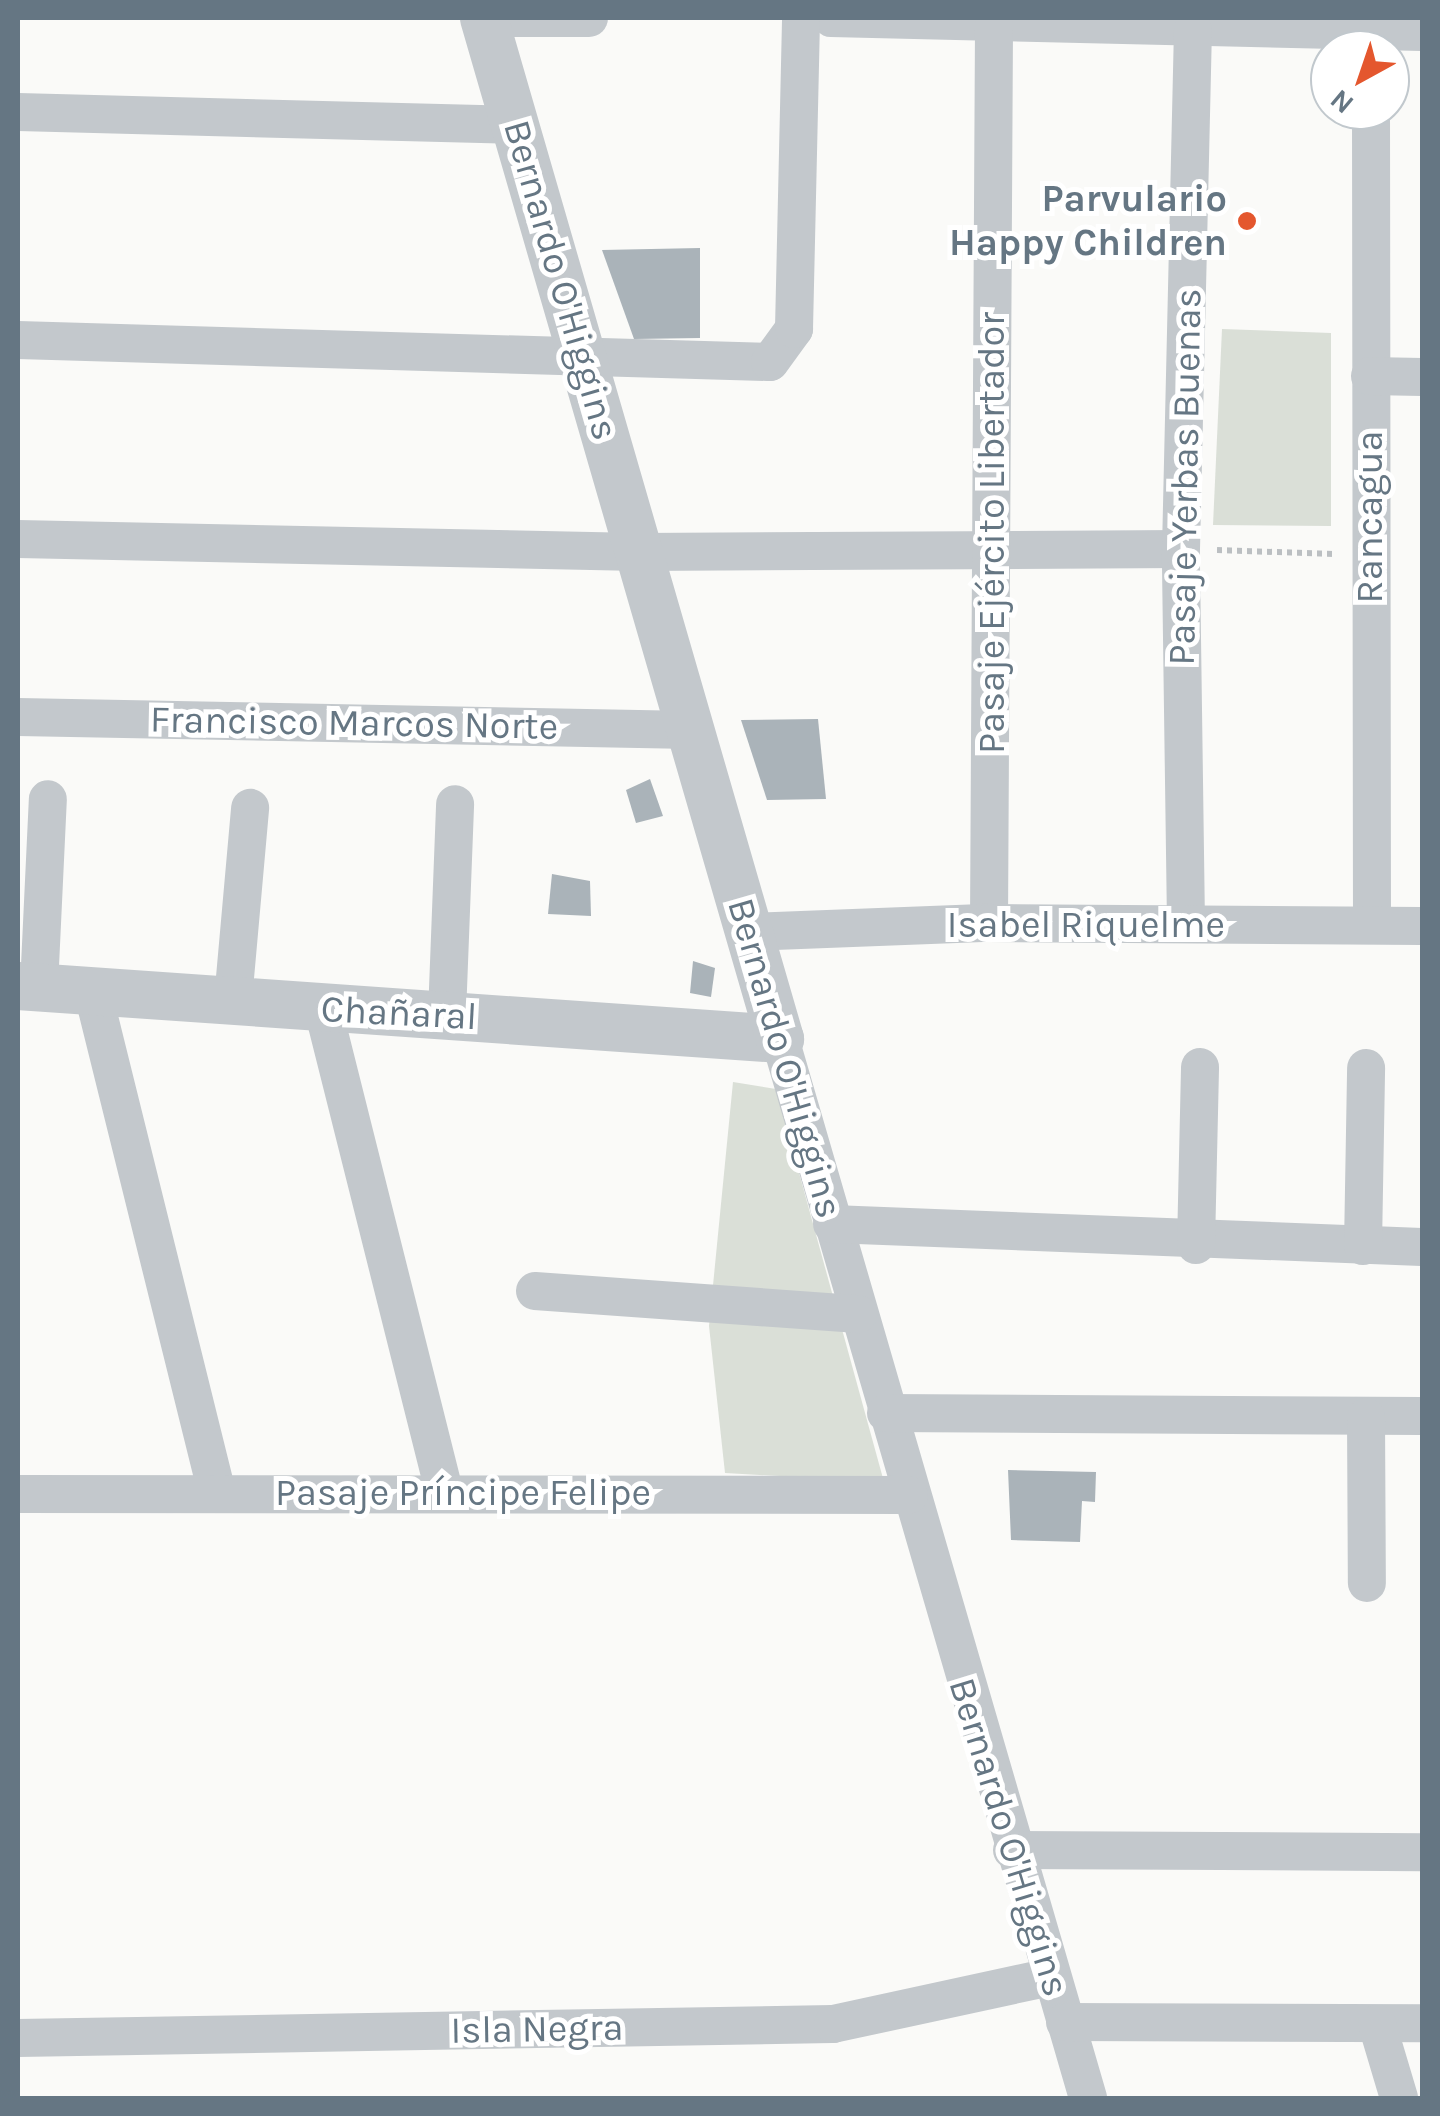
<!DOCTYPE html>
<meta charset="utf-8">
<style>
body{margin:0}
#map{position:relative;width:1440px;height:2116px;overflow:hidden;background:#fafaf8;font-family:Karla,sans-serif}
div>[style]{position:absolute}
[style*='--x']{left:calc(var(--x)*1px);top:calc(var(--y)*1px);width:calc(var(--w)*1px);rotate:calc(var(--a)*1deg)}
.green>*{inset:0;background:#dadfd7}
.building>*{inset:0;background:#aab3b9}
.path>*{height:6px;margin-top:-3px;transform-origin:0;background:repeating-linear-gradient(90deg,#bbbfc2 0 5px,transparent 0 10px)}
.minor>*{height:38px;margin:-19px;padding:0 19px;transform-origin:19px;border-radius:19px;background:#c3c8cc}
.tertiary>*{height:48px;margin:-24px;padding:0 24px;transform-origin:24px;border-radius:24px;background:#c3c8cc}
.dots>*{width:28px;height:28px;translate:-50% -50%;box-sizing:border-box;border:5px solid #fff;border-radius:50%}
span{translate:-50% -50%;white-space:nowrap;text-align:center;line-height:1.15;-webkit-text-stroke:10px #fff;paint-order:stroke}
.poi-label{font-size:38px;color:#657683;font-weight:700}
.right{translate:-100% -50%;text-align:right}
.street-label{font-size:38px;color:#657683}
.frame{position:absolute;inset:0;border:20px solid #657683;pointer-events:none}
.north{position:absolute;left:1310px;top:30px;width:100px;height:100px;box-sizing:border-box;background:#fff;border:2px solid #c1c8cd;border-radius:50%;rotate:220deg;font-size:28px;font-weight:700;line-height:40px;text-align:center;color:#657683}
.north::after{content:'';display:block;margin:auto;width:35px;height:45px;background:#e4572e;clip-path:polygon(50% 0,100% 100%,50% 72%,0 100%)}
</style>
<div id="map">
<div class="green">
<div style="clip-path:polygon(1222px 329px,1331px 333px,1331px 526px,1213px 525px)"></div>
<div style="clip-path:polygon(733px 1082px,776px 1089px,884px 1482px,725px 1473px,709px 1326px)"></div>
</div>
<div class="building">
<div style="clip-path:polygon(700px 248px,700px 338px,634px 339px,602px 250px)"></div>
<div style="clip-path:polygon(818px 719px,826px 799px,767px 800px,741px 720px)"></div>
<div style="clip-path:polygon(650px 779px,663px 816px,636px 823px,626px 790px)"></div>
<div style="clip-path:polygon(552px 874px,590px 881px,591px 916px,548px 914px)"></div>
<div style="clip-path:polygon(693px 961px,715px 968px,711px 997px,690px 993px)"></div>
<div style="clip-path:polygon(1008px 1470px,1096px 1472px,1095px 1502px,1082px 1501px,1080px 1542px,1011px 1540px)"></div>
</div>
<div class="path">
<div style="--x:1217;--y:550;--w:117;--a:2"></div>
</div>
<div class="minor">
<div style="--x:484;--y:18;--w:105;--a:0"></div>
<div style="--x:831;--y:18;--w:591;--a:1.36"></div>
<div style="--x:1371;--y:110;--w:815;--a:89.93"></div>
<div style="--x:18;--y:112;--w:500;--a:1.49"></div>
<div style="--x:18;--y:340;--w:752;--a:1.68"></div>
<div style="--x:770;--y:362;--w:41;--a:-54"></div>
<div style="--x:794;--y:329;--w:311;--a:-88.7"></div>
<div style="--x:1370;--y:376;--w:52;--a:1.1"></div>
<div style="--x:18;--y:539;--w:621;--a:1.2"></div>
<div style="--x:639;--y:552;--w:542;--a:-0.32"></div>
<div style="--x:18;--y:717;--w:673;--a:1.11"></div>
<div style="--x:989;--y:923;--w:900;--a:-89.68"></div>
<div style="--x:1186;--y:924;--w:375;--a:-90.8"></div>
<div style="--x:1181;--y:549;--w:519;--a:-88.68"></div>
<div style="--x:750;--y:932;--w:239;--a:-2.2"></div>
<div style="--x:989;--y:923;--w:433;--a:0.4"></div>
<div style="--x:39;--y:987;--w:188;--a:-87.3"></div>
<div style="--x:92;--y:989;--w:519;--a:76.07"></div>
<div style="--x:233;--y:1000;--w:193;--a:-84.9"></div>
<div style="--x:323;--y:1009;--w:497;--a:75.9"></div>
<div style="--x:447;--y:1015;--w:211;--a:-87.8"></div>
<div style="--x:780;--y:1039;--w:1103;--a:73.78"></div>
<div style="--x:832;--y:1224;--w:590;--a:2.23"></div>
<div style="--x:1196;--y:1245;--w:178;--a:-88.7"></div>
<div style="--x:1363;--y:1246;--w:178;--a:-89"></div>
<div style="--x:535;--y:1291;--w:324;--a:4.1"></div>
<div style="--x:886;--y:1413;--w:536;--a:0.32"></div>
<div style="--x:1366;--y:1417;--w:166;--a:89.7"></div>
<div style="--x:18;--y:1494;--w:891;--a:0.06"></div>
<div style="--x:1012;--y:1850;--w:410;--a:0.3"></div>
<div style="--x:1065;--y:2022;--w:357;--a:0.2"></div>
<div style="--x:1377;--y:2024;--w:77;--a:73.4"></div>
<div style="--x:18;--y:2038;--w:815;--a:-0.98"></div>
<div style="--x:833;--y:2024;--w:223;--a:-12.2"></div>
</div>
<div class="tertiary">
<div style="--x:18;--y:986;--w:764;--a:3.98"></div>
<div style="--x:780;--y:1039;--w:1063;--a:-106.17"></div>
</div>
<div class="dots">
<div style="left:1247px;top:221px;background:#e4572e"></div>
</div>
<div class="poi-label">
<span class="right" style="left:1227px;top:221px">Parvulario<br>Happy Children</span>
</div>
<div class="street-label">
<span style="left:561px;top:280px;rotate:74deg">Bernardo O'Higgins</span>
<span style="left:1185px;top:477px;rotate:-89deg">Pasaje Yerbas Buenas</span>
<span style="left:1370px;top:517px;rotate:-90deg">Rancagua</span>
<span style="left:992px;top:533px;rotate:-90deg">Pasaje Ejército Libertador</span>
<span style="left:354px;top:723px;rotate:1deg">Francisco Marcos Norte</span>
<span style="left:1086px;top:925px">Isabel Riquelme</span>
<span style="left:399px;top:1013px;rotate:3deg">Chañaral</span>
<span style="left:785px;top:1058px;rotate:74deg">Bernardo O'Higgins</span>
<span style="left:463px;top:1493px">Pasaje Príncipe Felipe</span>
<span style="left:1009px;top:1837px;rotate:73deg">Bernardo O'Higgins</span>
<span style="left:537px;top:2029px;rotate:-1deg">Isla Negra</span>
</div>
<div class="frame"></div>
<div class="north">N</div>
</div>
